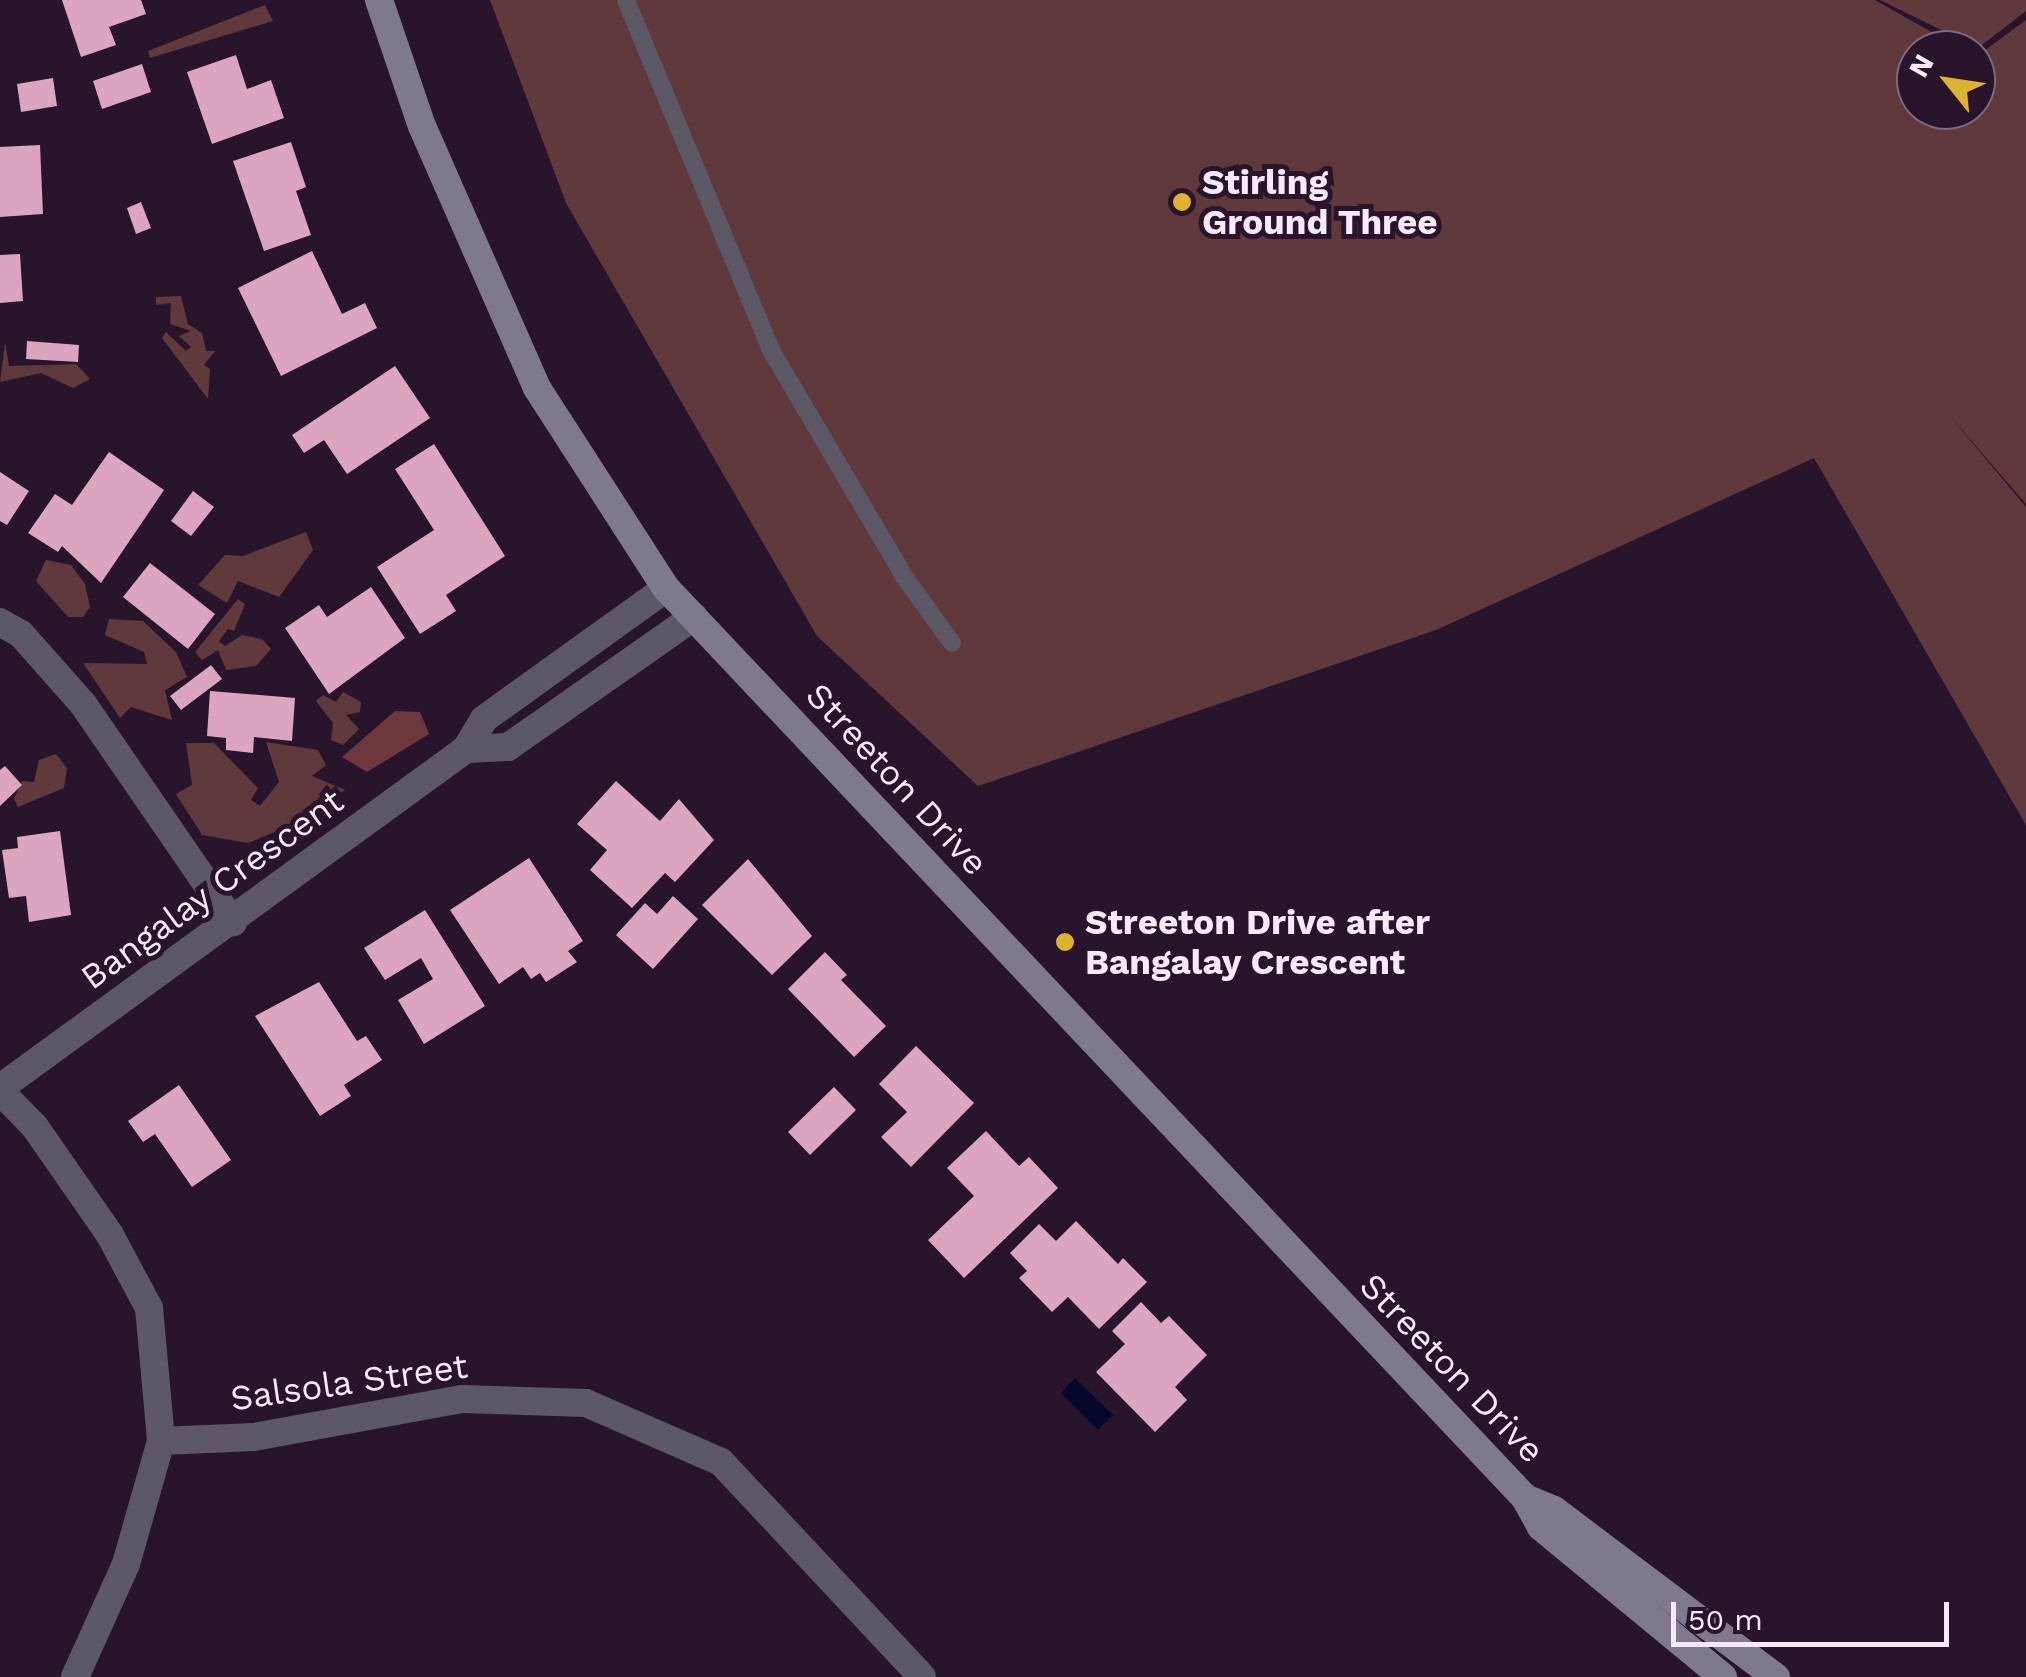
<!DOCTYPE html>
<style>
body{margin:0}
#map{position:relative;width:2026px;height:1677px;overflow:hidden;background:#29152b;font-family:"Work Sans",sans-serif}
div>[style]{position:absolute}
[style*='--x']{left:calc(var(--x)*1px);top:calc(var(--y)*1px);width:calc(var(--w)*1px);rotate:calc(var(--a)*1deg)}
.green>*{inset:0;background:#60393c}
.forest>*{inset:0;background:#6c383d}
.water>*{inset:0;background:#06072c}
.building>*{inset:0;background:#dca5bf}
.service>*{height:18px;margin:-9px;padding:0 9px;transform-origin:9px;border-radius:9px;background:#5c5865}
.minor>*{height:28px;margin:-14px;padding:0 14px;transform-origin:14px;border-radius:14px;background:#5c5865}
.tertiary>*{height:28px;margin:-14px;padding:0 14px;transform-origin:14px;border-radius:14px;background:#5c5865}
.secondary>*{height:28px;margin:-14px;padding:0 14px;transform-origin:14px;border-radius:14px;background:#7f798e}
.dots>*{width:28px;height:28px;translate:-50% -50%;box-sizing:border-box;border:5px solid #29152b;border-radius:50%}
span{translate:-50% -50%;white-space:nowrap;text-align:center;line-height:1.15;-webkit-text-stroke:10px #29152b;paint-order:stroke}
.poi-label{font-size:35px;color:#f7e9f8;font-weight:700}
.left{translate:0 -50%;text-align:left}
.street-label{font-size:35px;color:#f7e9f8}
.north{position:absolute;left:1896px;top:30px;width:100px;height:100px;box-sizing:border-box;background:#29152b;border:2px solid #7b6a7d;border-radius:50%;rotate:300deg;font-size:28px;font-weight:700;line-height:40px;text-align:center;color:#f7e9f8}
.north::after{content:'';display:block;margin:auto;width:35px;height:45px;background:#dcb233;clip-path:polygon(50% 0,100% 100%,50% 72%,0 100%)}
.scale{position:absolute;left:1671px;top:1602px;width:278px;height:45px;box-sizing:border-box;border:5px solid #f7e9f8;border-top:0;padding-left:12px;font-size:30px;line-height:35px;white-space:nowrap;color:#f7e9f8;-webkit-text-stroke:8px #29152b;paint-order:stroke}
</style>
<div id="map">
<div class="green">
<div style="clip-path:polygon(490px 0,1875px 0,1963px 50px,1916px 50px,1916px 110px,1976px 110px,1976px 57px,2026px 20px,2026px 504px,1949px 415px,2026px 507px,2026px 825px,1814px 458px,1436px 630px,978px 786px,817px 636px,566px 203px)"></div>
<div style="clip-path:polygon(1880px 0,2026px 0,2026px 11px,1978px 48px)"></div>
<div style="clip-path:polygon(265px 5px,273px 21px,150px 58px,148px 51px)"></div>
<div style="clip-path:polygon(181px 296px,188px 324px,202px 333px,206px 351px,215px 351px,204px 365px,210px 369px,208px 399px,162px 338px,166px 332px,186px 351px,191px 347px,179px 336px,191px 331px,170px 324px,171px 303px,156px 305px,156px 297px)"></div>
<div style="clip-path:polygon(5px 343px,9px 366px,76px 364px,90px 379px,73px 388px,41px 373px,0 382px)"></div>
<div style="clip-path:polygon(306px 532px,313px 550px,279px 597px,238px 581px,227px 603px,198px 585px,225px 555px,243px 556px)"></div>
<div style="clip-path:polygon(46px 560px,71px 565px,85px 584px,90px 607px,83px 617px,68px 617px,36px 581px)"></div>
<div style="clip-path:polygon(238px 599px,245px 604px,234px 631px,228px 629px,219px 641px,225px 646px,242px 635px,262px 639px,271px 649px,256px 666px,226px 670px,218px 650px,202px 660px,195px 652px)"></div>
<div style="clip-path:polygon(109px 619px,143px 621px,176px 652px,187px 677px,165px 690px,172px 720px,131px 707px,120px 718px,83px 663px,147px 664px,144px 652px,105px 635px)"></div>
<div style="clip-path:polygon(343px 692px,361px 702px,360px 712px,346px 715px,359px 729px,343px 745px,331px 740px,333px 723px,316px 701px,323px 695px,336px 702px)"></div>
<div style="clip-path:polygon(266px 742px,318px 750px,326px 765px,312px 776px,345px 790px,294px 824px,248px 843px,202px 835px,176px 794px,192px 785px,186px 743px,214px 743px,258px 788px,251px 800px,260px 806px,279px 782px)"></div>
<div style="clip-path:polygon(56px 754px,67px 768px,64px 788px,18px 807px,14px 799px,22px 781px,34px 782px,39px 760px)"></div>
</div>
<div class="forest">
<div style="clip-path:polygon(395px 711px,420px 712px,429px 734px,367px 772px,342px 757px)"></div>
</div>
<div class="water">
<div style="clip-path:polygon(1075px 1378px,1113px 1415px,1098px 1430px,1061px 1393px)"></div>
</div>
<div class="building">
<div style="clip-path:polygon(62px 0,141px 0,146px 14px,109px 27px,116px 45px,81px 57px)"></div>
<div style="clip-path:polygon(236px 55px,247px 89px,271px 80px,284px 118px,212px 144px,187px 72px)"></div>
<div style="clip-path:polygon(142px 64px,151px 92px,102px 109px,93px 81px)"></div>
<div style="clip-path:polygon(53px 78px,57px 106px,21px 112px,17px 84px)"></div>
<div style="clip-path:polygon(291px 142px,306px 187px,296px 191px,311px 235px,264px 251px,233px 161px)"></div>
<div style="clip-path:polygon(40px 145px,43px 214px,0 217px,0 147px)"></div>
<div style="clip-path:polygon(141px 202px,151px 228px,136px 234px,127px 208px)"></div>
<div style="clip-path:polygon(312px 251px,342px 314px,365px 303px,377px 328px,281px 376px,238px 288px)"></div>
<div style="clip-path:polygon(20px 254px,23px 301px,0 303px,0 255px)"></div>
<div style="clip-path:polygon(27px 341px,79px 345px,78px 362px,26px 359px)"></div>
<div style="clip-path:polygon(395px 366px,430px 418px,347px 474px,324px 440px,304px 453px,292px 435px)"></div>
<div style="clip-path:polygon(434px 444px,505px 556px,446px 595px,456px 611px,420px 634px,377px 567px,434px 530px,395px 469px)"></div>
<div style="clip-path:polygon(109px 452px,164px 490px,101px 583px,62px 546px,58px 552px,28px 533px,55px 494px,72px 505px)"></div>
<div style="clip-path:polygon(0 472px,29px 491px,7px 525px,0 521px)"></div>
<div style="clip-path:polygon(193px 491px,214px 507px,191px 536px,171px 521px)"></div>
<div style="clip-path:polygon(150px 563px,215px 614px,188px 649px,123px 597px)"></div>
<div style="clip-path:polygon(371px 587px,405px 638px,329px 694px,285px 628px,319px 605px,327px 617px)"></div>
<div style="clip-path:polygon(211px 665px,222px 679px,181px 710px,170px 696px)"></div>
<div style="clip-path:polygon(210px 691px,295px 698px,292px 741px,254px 737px,253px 753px,226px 750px,226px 738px,207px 736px)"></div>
<div style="clip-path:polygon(5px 766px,22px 785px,0 806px,0 770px)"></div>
<div style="clip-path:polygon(616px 781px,660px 821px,679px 799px,714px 840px,675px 882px,665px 873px,632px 908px,590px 870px,607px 850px,577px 824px)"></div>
<div style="clip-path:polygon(60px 831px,71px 915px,29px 922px,26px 896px,9px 898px,2px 850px,18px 848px,17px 837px)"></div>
<div style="clip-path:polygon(529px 858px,583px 941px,568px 951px,577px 962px,546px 982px,540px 973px,531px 979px,523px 967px,499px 984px,450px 910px)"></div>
<div style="clip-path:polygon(748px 859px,812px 936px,772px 975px,702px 905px)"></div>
<div style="clip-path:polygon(673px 896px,698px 919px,653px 969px,616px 935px,645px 903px,657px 914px)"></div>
<div style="clip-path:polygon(425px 910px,485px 1006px,424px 1044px,398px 1000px,433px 979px,421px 958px,385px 980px,364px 948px)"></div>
<div style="clip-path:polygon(825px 952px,847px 975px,841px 980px,886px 1026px,854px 1057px,788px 989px)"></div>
<div style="clip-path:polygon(319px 982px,357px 1041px,366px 1036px,382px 1060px,344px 1085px,351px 1096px,320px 1116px,255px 1016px)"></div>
<div style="clip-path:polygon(916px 1046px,974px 1103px,911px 1167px,881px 1137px,907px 1112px,879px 1084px)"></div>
<div style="clip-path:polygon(179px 1085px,231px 1160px,192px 1187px,155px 1134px,143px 1142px,128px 1121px)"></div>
<div style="clip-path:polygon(834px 1087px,856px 1110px,810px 1155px,788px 1132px)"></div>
<div style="clip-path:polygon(986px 1131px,1019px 1166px,1029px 1157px,1058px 1188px,964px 1278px,928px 1240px,974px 1196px,947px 1168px)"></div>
<div style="clip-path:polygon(1076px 1221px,1118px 1264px,1123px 1258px,1147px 1282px,1099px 1329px,1068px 1297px,1052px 1312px,1019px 1278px,1027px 1271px,1010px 1253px,1039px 1224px,1056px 1241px)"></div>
<div style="clip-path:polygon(1141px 1302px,1161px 1323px,1169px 1316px,1207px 1355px,1175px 1387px,1187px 1400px,1155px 1432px,1096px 1372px,1125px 1344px,1112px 1331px)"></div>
</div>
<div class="service">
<div style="--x:626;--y:0;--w:381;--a:67.5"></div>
<div style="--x:772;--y:352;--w:262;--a:59.5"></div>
<div style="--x:905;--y:578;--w:80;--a:54.1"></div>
</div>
<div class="minor">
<div style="--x:0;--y:622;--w:24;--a:30"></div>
<div style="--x:21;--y:634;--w:94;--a:48.5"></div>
<div style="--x:83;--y:704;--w:265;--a:55.5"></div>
<div style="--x:0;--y:1091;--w:50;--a:45.8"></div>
<div style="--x:35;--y:1127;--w:131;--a:55.2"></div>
<div style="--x:110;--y:1235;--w:83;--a:61.9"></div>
<div style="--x:149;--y:1308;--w:134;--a:84.8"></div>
<div style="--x:161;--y:1441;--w:128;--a:105.9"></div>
<div style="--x:126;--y:1564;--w:124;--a:114.3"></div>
<div style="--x:161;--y:1441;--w:93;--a:-2.5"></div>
<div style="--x:254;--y:1437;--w:211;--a:-10.4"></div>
<div style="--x:462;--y:1399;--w:124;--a:1.8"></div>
<div style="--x:586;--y:1403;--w:147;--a:23.6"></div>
<div style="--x:721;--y:1462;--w:294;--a:46.9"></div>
</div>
<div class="tertiary">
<div style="--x:466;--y:749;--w:42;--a:-2.7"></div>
<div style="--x:508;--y:747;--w:227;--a:-35"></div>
<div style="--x:0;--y:1088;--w:576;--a:-36.03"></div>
<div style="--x:466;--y:749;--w:35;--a:-59"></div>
<div style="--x:484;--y:719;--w:224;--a:-35.7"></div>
</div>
<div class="secondary">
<div style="--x:379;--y:0;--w:133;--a:71.2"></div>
<div style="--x:422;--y:126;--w:286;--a:66.3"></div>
<div style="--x:537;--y:388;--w:238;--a:57.2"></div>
<div style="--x:666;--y:588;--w:1251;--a:46.65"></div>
<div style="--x:1525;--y:1498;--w:33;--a:61"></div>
<div style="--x:1541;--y:1527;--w:236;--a:39.5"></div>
<div style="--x:1525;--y:1498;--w:31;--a:22"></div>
<div style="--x:1554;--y:1510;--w:278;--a:37"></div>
</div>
<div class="dots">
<div style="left:1182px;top:202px;background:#dcb233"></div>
<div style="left:1065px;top:942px;background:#dcb233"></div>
</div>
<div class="poi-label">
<span class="left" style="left:1202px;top:202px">Stirling<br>Ground Three</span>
<span class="left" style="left:1085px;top:942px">Streeton Drive after<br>Bangalay Crescent</span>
</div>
<div class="street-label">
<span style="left:897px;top:779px;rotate:47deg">Streeton Drive</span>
<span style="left:212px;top:889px;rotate:-36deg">Bangalay Crescent</span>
<span style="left:1452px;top:1368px;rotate:46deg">Streeton Drive</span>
<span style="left:349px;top:1382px;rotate:-8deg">Salsola Street</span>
</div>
<div class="north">N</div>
<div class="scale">50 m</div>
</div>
